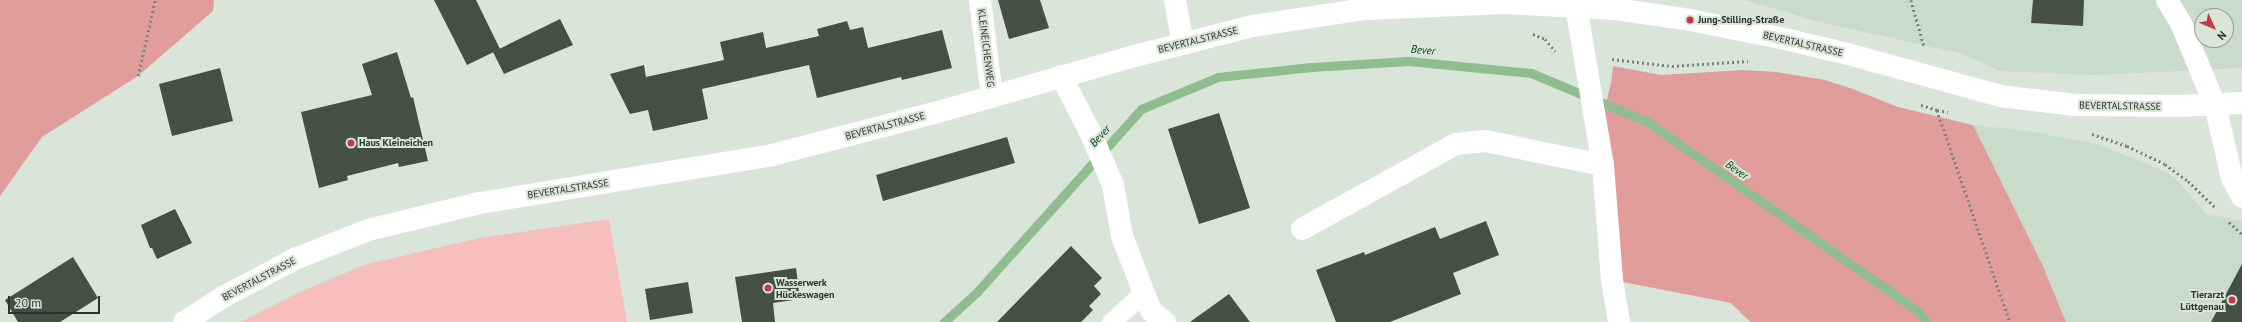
<!DOCTYPE html>
<meta charset="utf-8">
<style>
body{margin:0}
#map{position:relative;width:2242px;height:322px;overflow:hidden;background:#d8e5d8;font-family:"PT Sans",sans-serif}
div>[style]{position:absolute}
[style*='--x']{left:calc(var(--x)*1px);top:calc(var(--y)*1px);width:calc(var(--w)*1px);rotate:calc(var(--a)*1deg)}
.built>*{inset:0;background:#c9dbc9}
.green>*{inset:0;background:#f6bfbe}
.forest>*{inset:0;background:#e19d9c}
.stream>*{height:9px;margin:-4.5px;padding:0 4.5px;transform-origin:4.5px;border-radius:4.5px;background:#8fbd90}
.building>*{inset:0;background:#455045}
.path>*{height:2.5px;margin-top:-1.25px;transform-origin:0;background:repeating-linear-gradient(90deg,#7b847b 0 2px,transparent 0 5px)}
.service>*{height:19px;margin:-9.5px;padding:0 9.5px;transform-origin:9.5px;border-radius:9.5px;background:#fff}
.minor>*{height:22px;margin:-11px;padding:0 11px;transform-origin:11px;border-radius:11px;background:#fff}
.tertiary>*{height:22px;margin:-11px;padding:0 11px;transform-origin:11px;border-radius:11px;background:#fff}
.dots>*{width:11px;height:11px;translate:-50% -50%;box-sizing:border-box;border:2px solid #d8e5d8;border-radius:50%}
span{translate:-50% -50%;white-space:nowrap;text-align:center;line-height:1.15;-webkit-text-stroke:4px #d8e5d8;paint-order:stroke}
.poi-label{font-size:10px;color:#2d322d;font-weight:700}
.left{translate:0 -50%;text-align:left}
.right{translate:-100% -50%;text-align:right}
.street-label{font-size:10px;color:#2d322d}
.water-label{font-size:11px;color:#024c12;font-style:italic}
.north{position:absolute;left:2194px;top:8px;width:40px;height:40px;box-sizing:border-box;background:#d8e5d8;border:1px solid #949d94;border-radius:50%;rotate:134deg;font-size:11px;font-weight:700;line-height:16px;text-align:center;color:#2d322d}
.north::after{content:'';display:block;margin:auto;width:14px;height:18px;background:#c73746;clip-path:polygon(50% 0,100% 100%,50% 72%,0 100%)}
.scale{position:absolute;left:8px;top:296px;width:92px;height:18px;box-sizing:border-box;border:2px solid #2d322d;border-top:0;padding-left:5px;font-size:12px;line-height:14px;white-space:nowrap;color:#2d322d;-webkit-text-stroke:3px #d8e5d8;paint-order:stroke}
</style>
<div id="map">
<div class="built">
<div style="clip-path:polygon(evenodd,1745px 0,2242px 0,2242px 68px,2094px 75px,2000px 71px,1963px 54px,1816px 21px,1745px 0,2202px 16px,2226px 16px,2226px 40px,2202px 40px,2202px 16px)"></div>
<div style="clip-path:polygon(1973px 125px,2027px 131px,2097px 144px,2166px 172px,2176px 179px,2206px 214px,2242px 221px,2242px 322px,2066px 322px,2042px 264px)"></div>
</div>
<div class="green">
<div style="clip-path:polygon(609px 219px,627px 322px,241px 322px,297px 293px,367px 264px,480px 238px)"></div>
</div>
<div class="forest">
<div style="clip-path:polygon(0 0,214px 0,213px 11px,138px 76px,42px 137px,0 196px)"></div>
<div style="clip-path:polygon(1613px 66px,1661px 75px,1743px 70px,1777px 72px,1825px 80px,1853px 89px,1898px 107px,1973px 125px,2042px 264px,2066px 322px,1750px 322px,1731px 303px,1612px 280px,1598px 135px,1611px 83px)"></div>
</div>
<div class="stream">
<div style="--x:944;--y:322;--w:45;--a:-42.3"></div>
<div style="--x:977;--y:292;--w:246;--a:-48.1"></div>
<div style="--x:1141;--y:109;--w:83;--a:-22.6"></div>
<div style="--x:1218;--y:77;--w:94;--a:-6.1"></div>
<div style="--x:1311;--y:67;--w:98;--a:-3.5"></div>
<div style="--x:1409;--y:61;--w:123;--a:5.6"></div>
<div style="--x:1531;--y:73;--w:127;--a:22.7"></div>
<div style="--x:1648;--y:122;--w:331;--a:35"></div>
<div style="--x:1919;--y:312;--w:12;--a:55"></div>
</div>
<div class="building">
<div style="clip-path:polygon(434px 0,476px 0,500px 49px,467px 65px)"></div>
<div style="clip-path:polygon(998px 0,1040px 0,1049px 28px,1009px 39px)"></div>
<div style="clip-path:polygon(2033px 0,2084px 0,2083px 26px,2031px 23px)"></div>
<div style="clip-path:polygon(560px 19px,573px 45px,504px 74px,493px 52px)"></div>
<div style="clip-path:polygon(847px 21px,850px 30px,863px 27px,868px 48px,942px 30px,952px 68px,902px 80px,901px 77px,817px 98px,809px 65px,702px 89px,708px 119px,653px 131px,648px 110px,630px 114px,610px 74px,644px 65px,646px 77px,724px 60px,720px 42px,763px 32px,766px 48px,819px 36px,817px 29px)"></div>
<div style="clip-path:polygon(397px 52px,411px 98px,413px 97px,428px 161px,399px 167px,398px 163px,347px 176px,348px 180px,319px 188px,301px 112px,372px 95px,362px 64px)"></div>
<div style="clip-path:polygon(220px 68px,233px 121px,172px 136px,159px 84px)"></div>
<div style="clip-path:polygon(1219px 113px,1250px 208px,1199px 224px,1168px 129px)"></div>
<div style="clip-path:polygon(1007px 137px,1015px 163px,883px 201px,876px 175px)"></div>
<div style="clip-path:polygon(175px 209px,192px 243px,157px 259px,152px 248px,150px 248px,141px 225px)"></div>
<div style="clip-path:polygon(1486px 221px,1499px 255px,1453px 273px,1461px 294px,1390px 322px,1336px 322px,1316px 270px,1364px 252px,1365px 255px,1435px 227px,1440px 239px)"></div>
<div style="clip-path:polygon(1071px 246px,1102px 278px,1094px 286px,1101px 294px,1089px 306px,1093px 310px,1081px 322px,997px 322px)"></div>
<div style="clip-path:polygon(73px 257px,98px 298px,60px 322px,18px 322px,5px 300px)"></div>
<div style="clip-path:polygon(2242px 264px,2242px 322px,2211px 322px)"></div>
<div style="clip-path:polygon(796px 268px,800px 299px,773px 303px,775px 322px,742px 322px,735px 277px)"></div>
<div style="clip-path:polygon(688px 282px,693px 313px,650px 320px,645px 289px)"></div>
<div style="clip-path:polygon(1229px 294px,1250px 322px,1190px 322px)"></div>
</div>
<div class="path">
<div style="--x:1911;--y:0;--w:48;--a:74.2"></div>
<div style="--x:1533;--y:34;--w:13;--a:23"></div>
<div style="--x:1545;--y:39;--w:16;--a:50"></div>
<div style="--x:1612;--y:59;--w:60;--a:6.7"></div>
<div style="--x:1672;--y:66;--w:76;--a:-3.8"></div>
<div style="--x:138;--y:76;--w:78;--a:-77.4"></div>
<div style="--x:1921;--y:105;--w:17;--a:17"></div>
<div style="--x:1937;--y:110;--w:224;--a:71"></div>
<div style="--x:1937;--y:110;--w:11;--a:10"></div>
<div style="--x:2092;--y:134;--w:37;--a:19"></div>
<div style="--x:2127;--y:146;--w:42;--a:25.3"></div>
<div style="--x:2165;--y:164;--w:29;--a:36"></div>
<div style="--x:2188;--y:181;--w:39;--a:44"></div>
<div style="--x:2229;--y:222;--w:18;--a:43"></div>
</div>
<div class="service">
<div style="--x:1111;--y:322;--w:43;--a:-42.2"></div>
</div>
<div class="minor">
<div style="--x:980;--y:0;--w:98;--a:82.9"></div>
<div style="--x:1175;--y:0;--w:45;--a:79.7"></div>
<div style="--x:1575;--y:0;--w:167;--a:80.4"></div>
<div style="--x:1603;--y:165;--w:115;--a:85.5"></div>
<div style="--x:1612;--y:280;--w:43;--a:80.5"></div>
<div style="--x:2167;--y:0;--w:27;--a:59"></div>
<div style="--x:2181;--y:23;--w:89;--a:67.5"></div>
<div style="--x:2215;--y:105;--w:75;--a:76.9"></div>
<div style="--x:2232;--y:178;--w:21;--a:62"></div>
<div style="--x:1061;--y:76;--w:63;--a:62.6"></div>
<div style="--x:1090;--y:132;--w:58;--a:66.5"></div>
<div style="--x:1113;--y:185;--w:52;--a:80"></div>
<div style="--x:1122;--y:236;--w:80;--a:68.9"></div>
<div style="--x:1151;--y:311;--w:18;--a:38"></div>
<div style="--x:1302;--y:229;--w:176;--a:-28.9"></div>
<div style="--x:1456;--y:144;--w:29;--a:-6"></div>
<div style="--x:1485;--y:141;--w:120;--a:11.5"></div>
</div>
<div class="tertiary">
<div style="--x:184;--y:322;--w:46;--a:-32.7"></div>
<div style="--x:223;--y:297;--w:84;--a:-27.8"></div>
<div style="--x:297;--y:258;--w:76;--a:-21.5"></div>
<div style="--x:368;--y:230;--w:115;--a:-13.6"></div>
<div style="--x:480;--y:203;--w:296;--a:-9.3"></div>
<div style="--x:772;--y:155;--w:164;--a:-14.5"></div>
<div style="--x:931;--y:114;--w:204;--a:-15.9"></div>
<div style="--x:1127;--y:58;--w:130;--a:-14.3"></div>
<div style="--x:1253;--y:26;--w:114;--a:-8.6"></div>
<div style="--x:1366;--y:9;--w:139;--a:-2.5"></div>
<div style="--x:1505;--y:3;--w:110;--a:3.1"></div>
<div style="--x:1615;--y:9;--w:76;--a:8.3"></div>
<div style="--x:1690;--y:20;--w:92;--a:11.3"></div>
<div style="--x:1780;--y:38;--w:70;--a:13.2"></div>
<div style="--x:1848;--y:54;--w:158;--a:15.4"></div>
<div style="--x:2000;--y:96;--w:76;--a:6.8"></div>
<div style="--x:2075;--y:105;--w:104;--a:0.6"></div>
<div style="--x:2179;--y:106;--w:63;--a:-2.7"></div>
</div>
<div class="dots">
<div style="left:1690px;top:20px;background:#c73746"></div>
<div style="left:351px;top:143px;background:#c73746"></div>
<div style="left:768px;top:288px;background:#c73746"></div>
<div style="left:2232px;top:300px;background:#c73746"></div>
</div>
<div class="poi-label">
<span class="left" style="left:1698px;top:20px">Jung-Stilling-Straße</span>
<span class="left" style="left:359px;top:143px">Haus Kleineichen</span>
<span class="left" style="left:776px;top:288px">Wasserwerk<br>Hückeswagen</span>
<span class="right" style="left:2224px;top:300px">Tierarzt<br>Lüttgenau</span>
</div>
<div class="street-label">
<span style="left:1198px;top:40px;rotate:-14deg">BEVERTALSTRASSE</span>
<span style="left:1803px;top:44px;rotate:13deg">BEVERTALSTRASSE</span>
<span style="left:986px;top:48px;rotate:83deg">KLEINEICHENWEG</span>
<span style="left:2120px;top:106px;rotate:1deg">BEVERTALSTRASSE</span>
<span style="left:885px;top:126px;rotate:-15deg">BEVERTALSTRASSE</span>
<span style="left:568px;top:189px;rotate:-9deg">BEVERTALSTRASSE</span>
<span style="left:259px;top:279px;rotate:-28deg">BEVERTALSTRASSE</span>
</div>
<div class="water-label">
<span style="left:1423px;top:50px;rotate:5deg">Bever</span>
<span style="left:1100px;top:136px;rotate:-48deg">Bever</span>
<span style="left:1737px;top:170px;rotate:35deg">Bever</span>
</div>
<div class="north">N</div>
<div class="scale">20 m</div>
</div>
